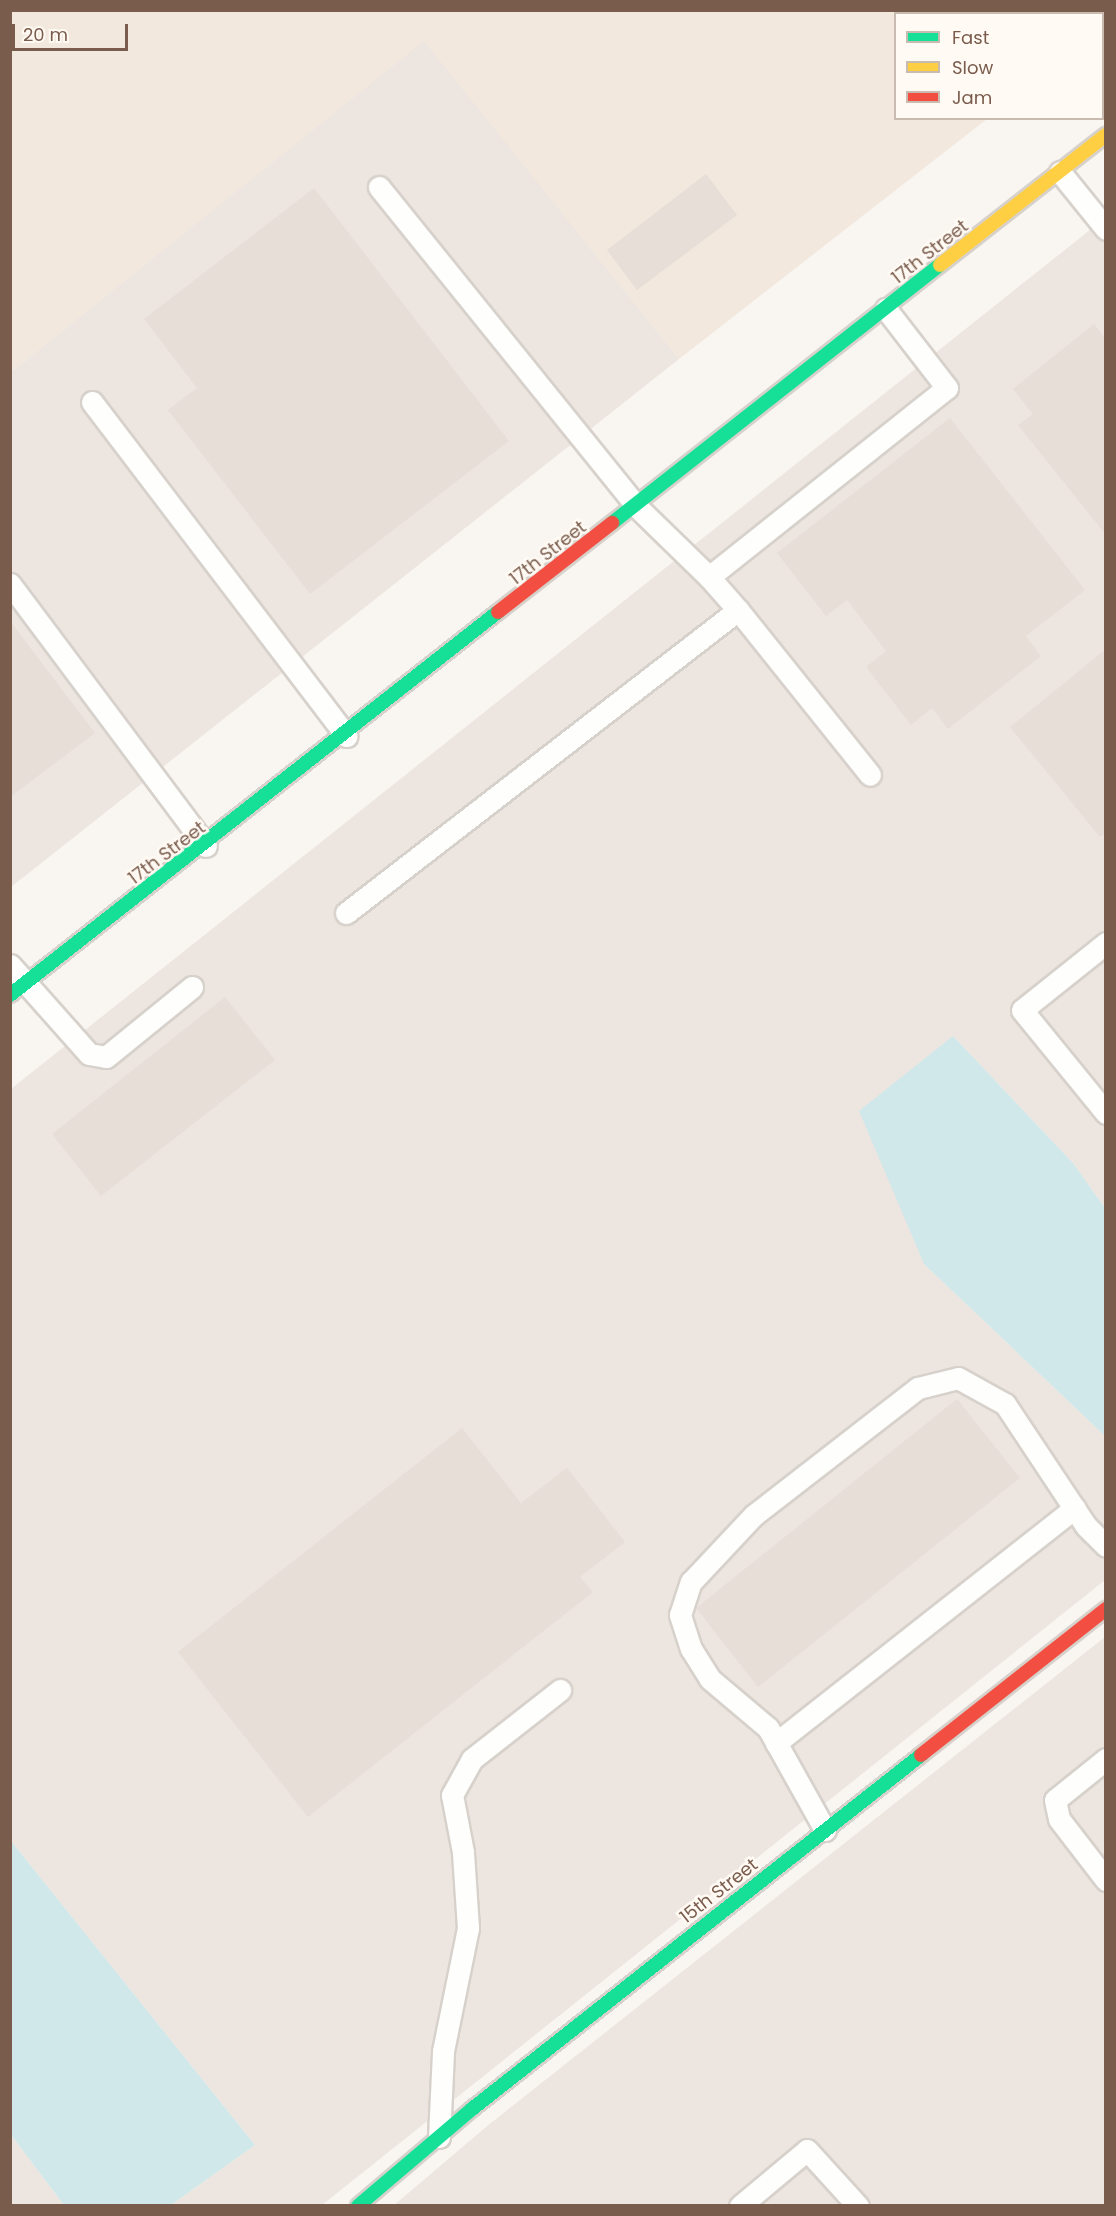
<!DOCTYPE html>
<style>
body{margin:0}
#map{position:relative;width:1116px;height:2216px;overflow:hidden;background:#f9f5f0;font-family:Poppins,sans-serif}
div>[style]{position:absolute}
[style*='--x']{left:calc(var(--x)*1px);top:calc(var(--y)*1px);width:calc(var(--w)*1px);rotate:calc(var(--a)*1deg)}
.residential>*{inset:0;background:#f2e8de}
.industrial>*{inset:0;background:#ede5e0}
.water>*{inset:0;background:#d0e8ea}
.building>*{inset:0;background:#e6ded7}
.roads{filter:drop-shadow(2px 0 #d7d1cb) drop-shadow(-2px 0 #d7d1cb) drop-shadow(0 2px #d7d1cb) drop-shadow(0 -2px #d7d1cb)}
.lane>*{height:21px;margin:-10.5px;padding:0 10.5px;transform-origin:10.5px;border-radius:10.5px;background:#fefefd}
.fast>*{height:14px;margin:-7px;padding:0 7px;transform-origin:7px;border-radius:7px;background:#16e098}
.slow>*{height:14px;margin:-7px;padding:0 7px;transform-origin:7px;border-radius:7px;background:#ffcf43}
.jam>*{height:14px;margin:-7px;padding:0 7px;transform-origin:7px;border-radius:7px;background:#f24e42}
span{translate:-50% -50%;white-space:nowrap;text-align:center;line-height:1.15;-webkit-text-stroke:5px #fffaf3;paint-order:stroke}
.street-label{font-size:18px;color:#7a5c4d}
.frame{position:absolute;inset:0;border:12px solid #7a5c4d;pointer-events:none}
.legend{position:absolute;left:894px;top:12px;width:210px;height:108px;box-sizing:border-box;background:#fffaf3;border:2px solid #cabbb1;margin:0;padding:8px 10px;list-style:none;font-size:18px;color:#7a5c4d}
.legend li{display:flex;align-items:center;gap:12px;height:30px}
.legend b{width:30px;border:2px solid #cabbb1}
.scale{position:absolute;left:12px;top:24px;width:116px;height:27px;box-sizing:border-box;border:3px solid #7a5c4d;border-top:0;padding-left:8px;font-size:18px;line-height:21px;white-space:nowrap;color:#7a5c4d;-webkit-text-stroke:4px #fffaf3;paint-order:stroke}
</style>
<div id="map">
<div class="residential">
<div style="clip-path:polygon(1105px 10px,1103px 28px,1102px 14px,896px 14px,896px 118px,987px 119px,679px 359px,424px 42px,14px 370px,10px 366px,10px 11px)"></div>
</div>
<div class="industrial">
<div style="clip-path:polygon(424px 41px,679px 359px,11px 887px,10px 366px,14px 370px)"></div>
<div style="clip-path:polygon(1105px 218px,1105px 1208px,1073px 1163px,953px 1036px,924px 1264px,1105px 1436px,1105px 1580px,322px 2205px,171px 2205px,255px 2145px,11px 1841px,11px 1089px)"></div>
<div style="clip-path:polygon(1105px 1637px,1105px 2205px,393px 2206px,486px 2127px)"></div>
<div style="clip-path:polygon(11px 2135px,64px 2205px,11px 2205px)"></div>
</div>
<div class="water">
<div style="clip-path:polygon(953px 1036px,1073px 1163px,1105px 1208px,1105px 1436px,924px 1264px,859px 1111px)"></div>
<div style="clip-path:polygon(11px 1841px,255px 2145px,171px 2205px,64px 2205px,11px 2135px)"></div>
</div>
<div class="building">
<div style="clip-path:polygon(706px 174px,737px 215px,637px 290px,607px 250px)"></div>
<div style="clip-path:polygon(314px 188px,509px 441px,310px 594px,168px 410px,197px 388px,144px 319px)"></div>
<div style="clip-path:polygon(1094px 324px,1106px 339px,1106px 535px,1018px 425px,1033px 414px,1013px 389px)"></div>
<div style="clip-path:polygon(950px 418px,1085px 590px,1026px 636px,1041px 656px,948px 729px,932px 708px,911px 725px,866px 667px,886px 651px,847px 600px,826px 616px,777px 553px)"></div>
<div style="clip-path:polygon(10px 621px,95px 733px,10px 797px)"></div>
<div style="clip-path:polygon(1106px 649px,1106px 833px,1100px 837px,1010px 727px)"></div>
<div style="clip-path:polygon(225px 997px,275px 1060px,101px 1196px,52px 1134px)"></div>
<div style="clip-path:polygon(957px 1399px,1020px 1478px,758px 1687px,696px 1608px)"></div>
<div style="clip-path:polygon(462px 1428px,521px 1503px,567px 1468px,625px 1542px,580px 1577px,593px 1592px,308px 1817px,178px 1652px)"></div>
</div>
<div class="roads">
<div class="lane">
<div style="--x:1060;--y:172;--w:73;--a:51.1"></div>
<div style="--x:379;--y:187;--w:410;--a:51.1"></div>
<div style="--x:636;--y:506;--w:102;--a:44.2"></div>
<div style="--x:709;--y:577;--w:304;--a:-38.5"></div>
<div style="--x:947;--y:388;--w:100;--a:-127.7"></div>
<div style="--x:92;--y:402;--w:420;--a:52.7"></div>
<div style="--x:10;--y:584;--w:327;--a:53.2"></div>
<div style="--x:738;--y:610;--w:211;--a:51.3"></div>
<div style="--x:346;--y:913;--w:495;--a:-37.7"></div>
<div style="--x:738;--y:610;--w:44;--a:-131.3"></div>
<div style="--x:1106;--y:943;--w:107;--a:141.4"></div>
<div style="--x:1022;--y:1010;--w:133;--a:50.8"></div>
<div style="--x:10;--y:965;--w:119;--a:48.4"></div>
<div style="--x:89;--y:1054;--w:17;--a:10"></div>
<div style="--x:106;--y:1057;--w:111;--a:-39.1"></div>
<div style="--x:776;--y:1743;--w:380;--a:-38.2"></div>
<div style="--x:1106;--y:1759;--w:65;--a:141.2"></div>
<div style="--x:1055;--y:1800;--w:19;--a:78"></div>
<div style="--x:1059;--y:1819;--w:77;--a:52.4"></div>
<div style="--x:825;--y:1830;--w:117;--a:-119.2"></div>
<div style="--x:768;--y:1728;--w:76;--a:-139.8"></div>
<div style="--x:710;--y:1679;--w:36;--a:-122"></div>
<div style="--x:691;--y:1649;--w:36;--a:-108"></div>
<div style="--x:680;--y:1615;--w:35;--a:-72"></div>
<div style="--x:691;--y:1582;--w:92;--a:-46.8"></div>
<div style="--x:754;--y:1515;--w:207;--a:-37.8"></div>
<div style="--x:918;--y:1388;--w:41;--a:-14"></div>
<div style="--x:958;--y:1378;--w:54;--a:29"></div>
<div style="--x:1005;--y:1404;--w:146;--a:56.4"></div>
<div style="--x:1086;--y:1526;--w:28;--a:45"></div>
<div style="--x:439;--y:2137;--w:86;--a:-87.3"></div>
<div style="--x:443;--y:2051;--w:126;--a:-78.5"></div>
<div style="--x:468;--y:1928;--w:76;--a:-93.8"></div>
<div style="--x:463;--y:1852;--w:58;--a:-100.9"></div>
<div style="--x:452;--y:1795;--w:41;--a:-60.9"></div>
<div style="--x:472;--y:1759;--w:112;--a:-38.1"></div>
<div style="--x:740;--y:2206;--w:87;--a:-39.9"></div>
<div style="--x:807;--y:2150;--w:76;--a:47.7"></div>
</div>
<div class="fast">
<div style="--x:612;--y:523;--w:417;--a:-38.2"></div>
<div style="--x:10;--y:995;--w:620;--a:-38.13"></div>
<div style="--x:358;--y:2206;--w:150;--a:-40.4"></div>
<div style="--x:472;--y:2109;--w:572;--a:-38.25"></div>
</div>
<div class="slow">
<div style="--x:940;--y:265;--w:211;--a:-38.1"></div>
</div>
<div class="jam">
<div style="--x:498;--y:612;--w:145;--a:-38"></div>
<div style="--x:921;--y:1755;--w:236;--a:-38.3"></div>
</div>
</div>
<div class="street-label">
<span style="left:930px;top:252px;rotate:-38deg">17th Street</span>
<span style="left:548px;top:553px;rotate:-38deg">17th Street</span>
<span style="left:167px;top:853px;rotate:-37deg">17th Street</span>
<span style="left:719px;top:1891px;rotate:-38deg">15th Street</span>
</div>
<div class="frame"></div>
<ul class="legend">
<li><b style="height:8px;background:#16e098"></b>Fast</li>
<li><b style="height:8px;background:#ffcf43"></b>Slow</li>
<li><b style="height:8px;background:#f24e42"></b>Jam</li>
</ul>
<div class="scale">20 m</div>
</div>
